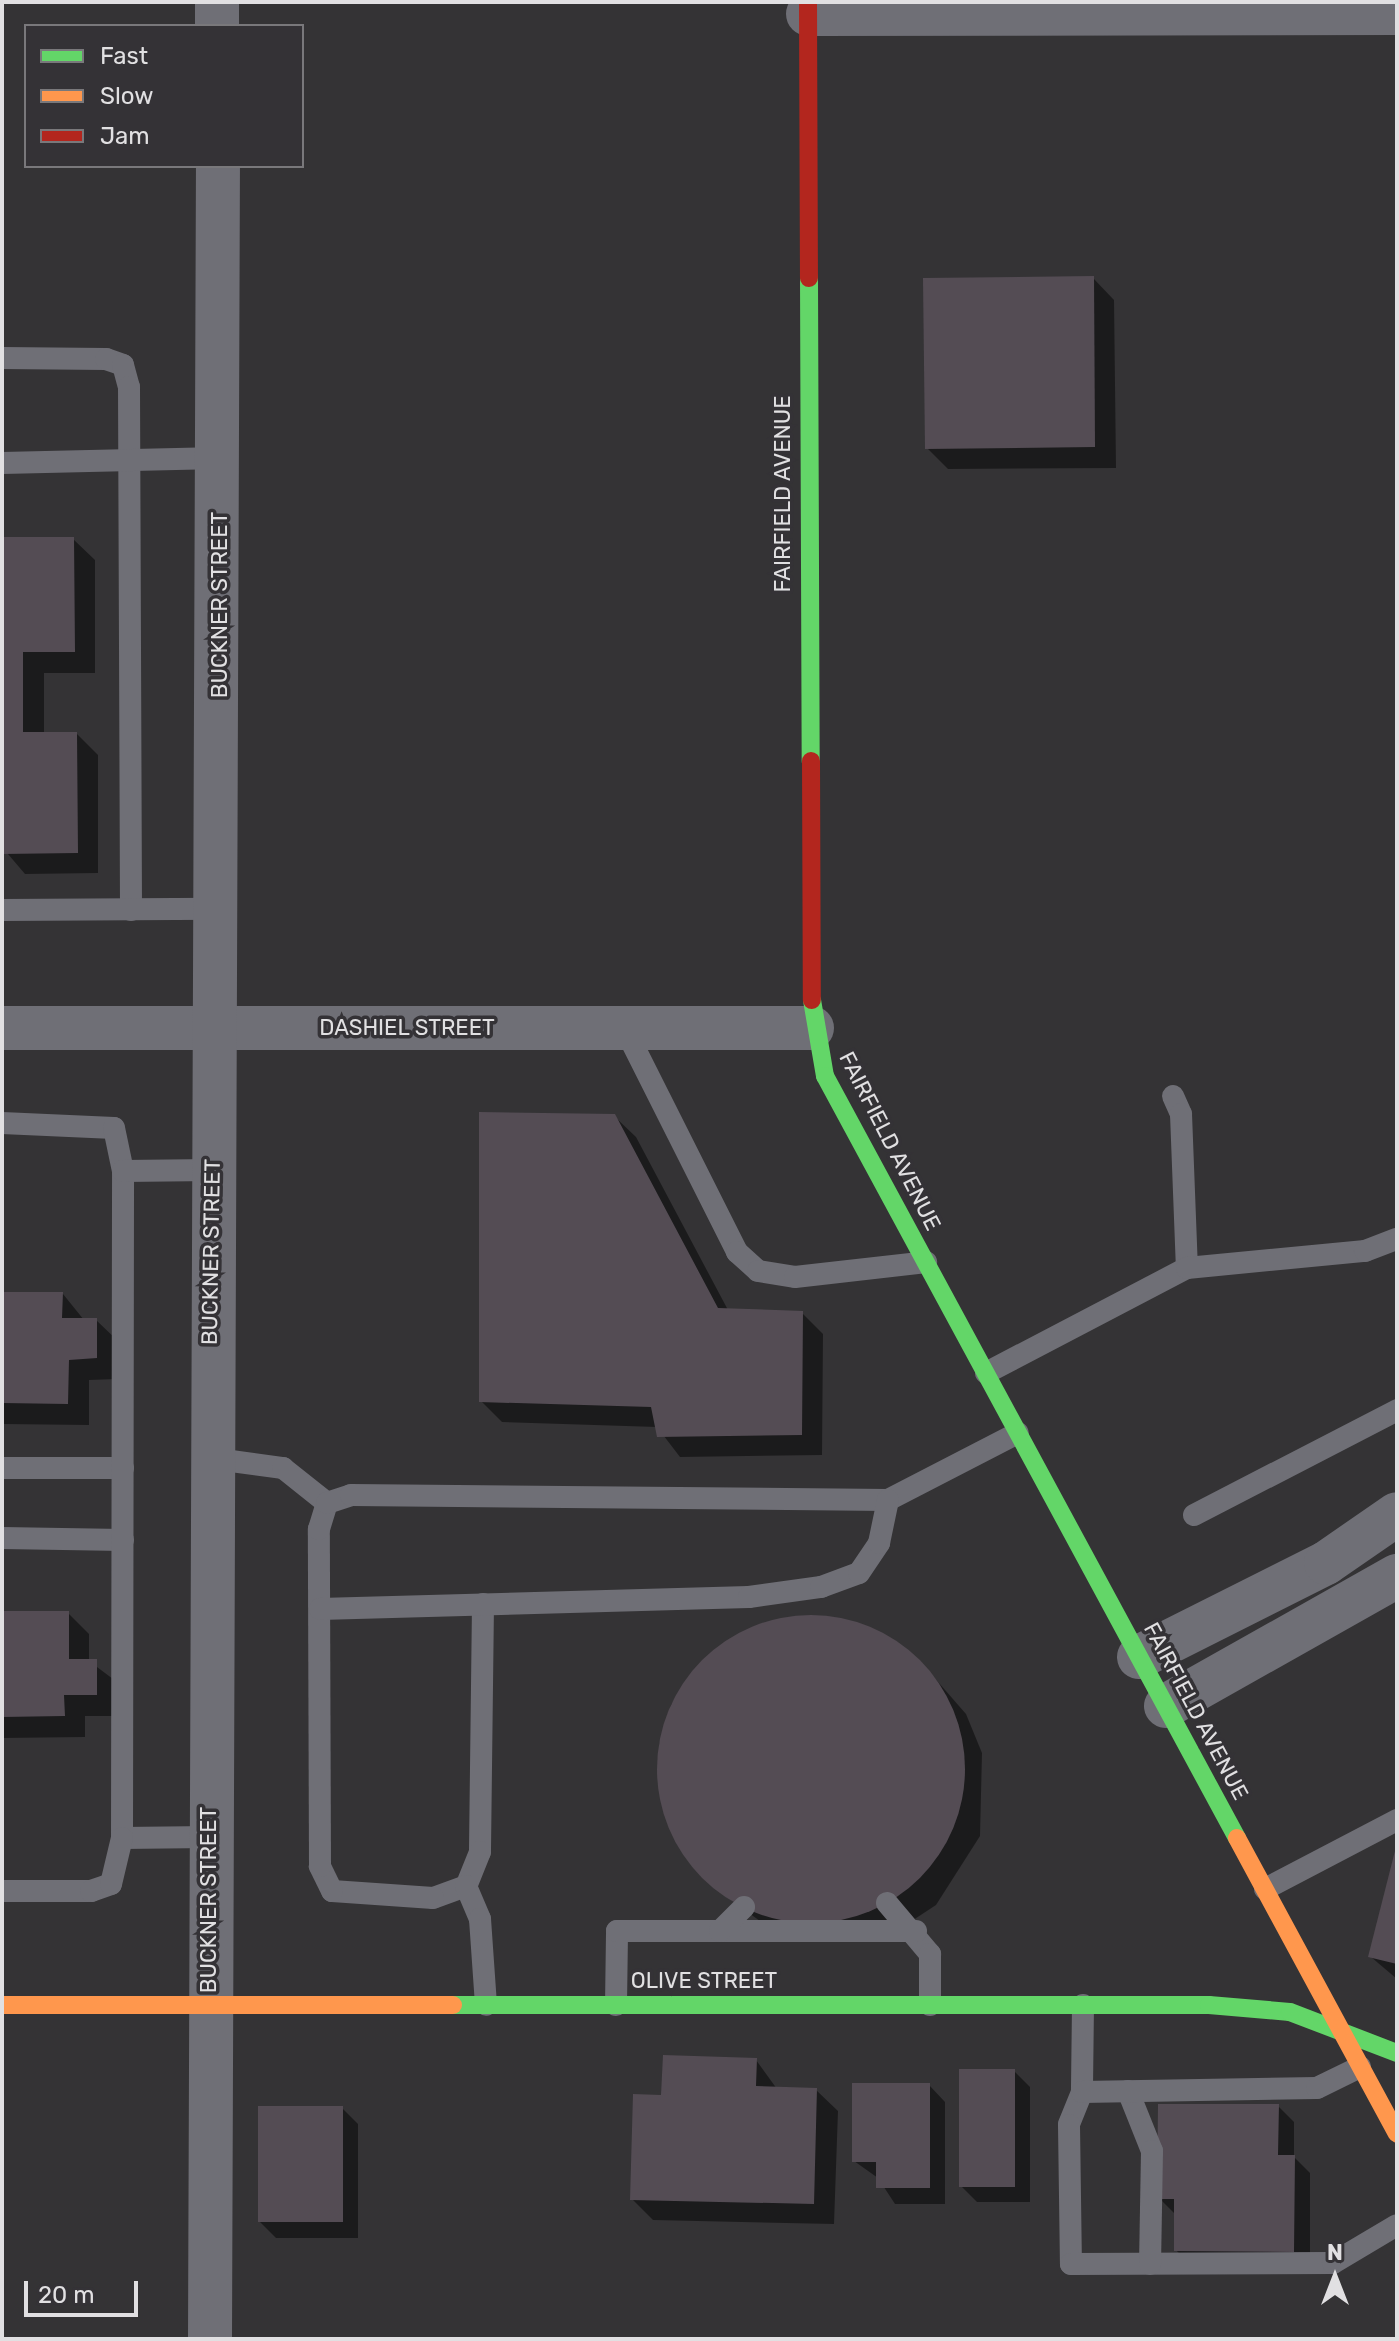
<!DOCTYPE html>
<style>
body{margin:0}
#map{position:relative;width:1399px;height:2341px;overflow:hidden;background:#343335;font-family:Rubik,sans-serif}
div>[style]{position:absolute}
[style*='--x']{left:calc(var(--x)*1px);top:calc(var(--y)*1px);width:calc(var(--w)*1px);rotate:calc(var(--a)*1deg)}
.shadow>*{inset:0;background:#0007}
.building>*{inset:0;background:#544c54}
.round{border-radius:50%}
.lane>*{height:22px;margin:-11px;padding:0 11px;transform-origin:11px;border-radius:11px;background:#6f6f76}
.street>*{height:44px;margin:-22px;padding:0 22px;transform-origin:22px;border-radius:22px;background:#6f6f76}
.fast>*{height:18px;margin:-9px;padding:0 9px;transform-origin:9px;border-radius:9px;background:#63d668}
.slow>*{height:18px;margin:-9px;padding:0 9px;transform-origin:9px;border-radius:9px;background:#ff974d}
.jam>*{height:18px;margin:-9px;padding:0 9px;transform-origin:9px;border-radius:9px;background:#b3261e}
span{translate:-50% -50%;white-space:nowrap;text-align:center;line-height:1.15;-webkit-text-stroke:7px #343236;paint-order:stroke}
.street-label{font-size:22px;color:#e1e0e2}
.frame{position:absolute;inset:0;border:4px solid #e1e0e2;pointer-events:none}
.legend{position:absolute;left:24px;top:24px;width:280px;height:144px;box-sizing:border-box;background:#343236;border:2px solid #79787b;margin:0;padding:10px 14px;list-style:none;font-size:24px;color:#e1e0e2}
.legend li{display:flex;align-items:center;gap:16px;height:40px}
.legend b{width:40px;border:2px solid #79787b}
.north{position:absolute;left:1295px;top:2237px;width:80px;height:80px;-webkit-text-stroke:6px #343236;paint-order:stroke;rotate:0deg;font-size:22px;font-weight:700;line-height:32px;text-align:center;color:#e1e0e2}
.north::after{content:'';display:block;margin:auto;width:28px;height:36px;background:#e1e0e2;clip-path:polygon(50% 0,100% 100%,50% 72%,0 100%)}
.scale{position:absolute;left:24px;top:2281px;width:114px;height:36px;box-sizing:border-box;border:4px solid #e1e0e2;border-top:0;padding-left:10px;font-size:24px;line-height:28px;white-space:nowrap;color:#e1e0e2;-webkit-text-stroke:6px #343236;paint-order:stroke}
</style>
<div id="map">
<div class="shadow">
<div style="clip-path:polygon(1093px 278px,1114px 300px,1116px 468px,948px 469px,927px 448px)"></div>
<div style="clip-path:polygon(73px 539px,95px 560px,95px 673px,44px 673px,44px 734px,77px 734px,98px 755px,98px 873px,25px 874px,2px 847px,2px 557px)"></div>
<div style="clip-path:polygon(614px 1116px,636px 1137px,728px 1310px,802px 1313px,823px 1334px,822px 1455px,680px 1457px,657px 1427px,502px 1422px,481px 1401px)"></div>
<div style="clip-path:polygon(2px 1294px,63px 1294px,84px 1320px,96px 1320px,118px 1341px,118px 1379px,89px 1380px,89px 1425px,2px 1424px)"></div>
<div style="clip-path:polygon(2px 1613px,68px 1613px,89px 1634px,89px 1661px,117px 1682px,117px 1716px,85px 1716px,85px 1737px,2px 1738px)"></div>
<div style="clip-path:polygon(804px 1616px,845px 1620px,918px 1659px,966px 1714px,982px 1753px,980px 1836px,936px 1905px,901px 1928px,779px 1935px,712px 1886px,669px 1827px,659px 1745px,671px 1705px,694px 1670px,762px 1624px)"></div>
<div style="clip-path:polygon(1397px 1854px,1397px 1979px,1371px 1957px)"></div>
<div style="clip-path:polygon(756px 2060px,777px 2089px,816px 2090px,838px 2111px,834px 2224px,653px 2220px,632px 2199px,663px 2097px)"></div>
<div style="clip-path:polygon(1014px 2071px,1030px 2087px,1030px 2202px,977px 2202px,961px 2186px)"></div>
<div style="clip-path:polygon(929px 2085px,945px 2102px,945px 2204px,895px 2204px,878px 2178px,854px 2161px)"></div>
<div style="clip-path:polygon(1278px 2106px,1294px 2122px,1294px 2157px,1310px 2173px,1310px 2267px,1192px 2267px,1176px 2250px,1176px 2215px,1159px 2198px)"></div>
<div style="clip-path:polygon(342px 2108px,358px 2124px,358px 2238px,276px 2238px,260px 2222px)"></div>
</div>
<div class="building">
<div style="clip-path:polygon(1094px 276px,1095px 447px,925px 449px,923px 278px)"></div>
<div style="clip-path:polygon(2px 537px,74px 537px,75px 652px,23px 652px,23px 732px,77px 732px,78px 853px,2px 854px)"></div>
<div style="clip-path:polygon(479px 1112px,615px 1114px,718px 1308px,803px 1311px,802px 1435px,657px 1437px,651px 1407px,479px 1402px)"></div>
<div style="clip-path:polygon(2px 1292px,63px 1292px,62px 1318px,97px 1318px,97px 1358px,69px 1360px,68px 1404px,2px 1403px)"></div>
<div style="clip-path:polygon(2px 1611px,69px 1611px,69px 1659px,97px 1659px,97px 1695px,64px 1695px,65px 1716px,2px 1717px)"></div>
<div class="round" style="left:657px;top:1615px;width:308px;height:308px"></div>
<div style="clip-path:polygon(1396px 1847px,1397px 1847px,1397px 1964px,1368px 1957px)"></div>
<div style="clip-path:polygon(663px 2055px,757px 2058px,756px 2086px,817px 2088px,814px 2204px,630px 2200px,633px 2094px,661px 2095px)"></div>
<div style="clip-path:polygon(959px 2069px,1015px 2069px,1015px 2187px,959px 2187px)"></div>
<div style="clip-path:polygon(852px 2083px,930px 2083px,930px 2188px,876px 2188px,876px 2162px,852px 2162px)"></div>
<div style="clip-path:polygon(1158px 2104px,1279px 2104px,1278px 2155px,1295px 2155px,1294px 2252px,1174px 2251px,1174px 2199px,1157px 2199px)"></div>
<div style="clip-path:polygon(258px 2106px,343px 2106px,343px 2222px,258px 2222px)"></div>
</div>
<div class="lane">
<div style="--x:2;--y:358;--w:104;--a:0.6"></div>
<div style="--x:106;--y:359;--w:18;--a:19"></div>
<div style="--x:123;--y:365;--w:23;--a:75"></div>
<div style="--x:129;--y:387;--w:523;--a:89.78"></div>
<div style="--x:2;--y:463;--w:218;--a:-1.3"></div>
<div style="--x:2;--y:910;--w:217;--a:-0.3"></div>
<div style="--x:625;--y:1029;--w:250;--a:63.3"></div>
<div style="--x:737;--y:1252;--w:28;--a:42"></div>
<div style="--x:758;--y:1271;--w:37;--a:9"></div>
<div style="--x:795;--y:1277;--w:132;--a:-6.5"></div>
<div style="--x:1173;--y:1096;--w:20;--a:66"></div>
<div style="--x:1181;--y:1114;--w:154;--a:87.8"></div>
<div style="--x:2;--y:1123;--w:112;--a:2.6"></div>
<div style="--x:114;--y:1128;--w:44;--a:78.2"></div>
<div style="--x:986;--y:1373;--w:227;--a:-27.6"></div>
<div style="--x:1187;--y:1268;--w:179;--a:-5.5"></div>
<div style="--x:1365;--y:1251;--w:34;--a:-21"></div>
<div style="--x:209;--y:1458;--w:75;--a:7.7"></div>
<div style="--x:283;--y:1468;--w:56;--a:38.5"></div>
<div style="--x:2;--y:1468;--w:121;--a:0"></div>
<div style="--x:1194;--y:1515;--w:229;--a:-27.3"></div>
<div style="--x:2;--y:1538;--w:121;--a:0.9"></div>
<div style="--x:483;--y:1604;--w:248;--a:90.7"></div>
<div style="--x:480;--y:1852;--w:37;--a:112"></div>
<div style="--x:466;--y:1886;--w:35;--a:160"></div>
<div style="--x:433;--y:1898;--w:101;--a:-176"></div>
<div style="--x:332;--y:1891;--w:28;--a:-116"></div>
<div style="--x:320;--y:1866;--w:337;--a:-90.2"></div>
<div style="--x:319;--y:1529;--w:27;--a:-73"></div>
<div style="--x:327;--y:1503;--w:25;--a:-18"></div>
<div style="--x:351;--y:1495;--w:537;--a:0.53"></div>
<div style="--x:888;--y:1500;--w:146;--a:-27.3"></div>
<div style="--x:320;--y:1609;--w:429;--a:-1.6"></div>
<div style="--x:749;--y:1597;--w:73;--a:-7.9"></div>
<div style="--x:821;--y:1587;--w:40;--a:-20.2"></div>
<div style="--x:859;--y:1573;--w:36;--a:-56"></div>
<div style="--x:879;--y:1543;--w:44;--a:-78.2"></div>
<div style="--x:209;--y:1837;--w:87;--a:179.3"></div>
<div style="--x:122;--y:1838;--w:667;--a:-89.91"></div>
<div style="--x:123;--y:1171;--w:90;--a:-0.6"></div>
<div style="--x:466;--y:1886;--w:36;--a:67"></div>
<div style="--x:480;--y:1919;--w:86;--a:86"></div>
<div style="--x:1265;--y:1889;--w:149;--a:-27.6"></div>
<div style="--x:2;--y:1891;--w:89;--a:0"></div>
<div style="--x:91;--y:1891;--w:21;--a:-19"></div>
<div style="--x:111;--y:1884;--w:47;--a:-76.6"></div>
<div style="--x:887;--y:1903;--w:67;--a:49.9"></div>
<div style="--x:930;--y:1954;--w:51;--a:90"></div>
<div style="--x:720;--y:1931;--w:196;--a:0"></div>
<div style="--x:616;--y:2005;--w:74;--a:-89.2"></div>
<div style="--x:617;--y:1931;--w:103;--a:0"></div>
<div style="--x:720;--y:1931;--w:34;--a:-45"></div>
<div style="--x:1083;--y:2005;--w:87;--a:90.7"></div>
<div style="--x:1082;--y:2092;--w:35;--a:112"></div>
<div style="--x:1069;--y:2125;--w:139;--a:89.2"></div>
<div style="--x:1071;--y:2264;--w:262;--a:-0.2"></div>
<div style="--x:1333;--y:2263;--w:74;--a:-30.7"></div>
<div style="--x:1128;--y:2091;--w:65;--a:68.2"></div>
<div style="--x:1152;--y:2151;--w:113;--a:91"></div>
<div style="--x:1082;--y:2092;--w:235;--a:-1"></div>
<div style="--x:1317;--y:2088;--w:48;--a:-26"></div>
</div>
<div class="street">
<div style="--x:217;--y:2;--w:24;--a:90"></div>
<div style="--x:808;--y:14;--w:589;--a:-0.1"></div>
<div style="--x:2;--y:1028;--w:810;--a:0"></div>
<div style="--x:1139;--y:1657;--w:209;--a:-26.7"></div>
<div style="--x:1326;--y:1563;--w:86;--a:-34.6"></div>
<div style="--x:1166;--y:1706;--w:265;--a:-29.4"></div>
<div style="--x:210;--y:2339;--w:2173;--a:-89.79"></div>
</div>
<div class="fast">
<div style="--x:809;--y:278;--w:483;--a:89.8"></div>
<div style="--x:812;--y:1000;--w:77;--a:80.3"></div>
<div style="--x:825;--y:1076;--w:866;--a:61.6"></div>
<div style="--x:453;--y:2005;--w:756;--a:0"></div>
<div style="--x:1209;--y:2005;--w:81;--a:4.9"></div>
<div style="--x:1290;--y:2012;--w:115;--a:21"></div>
</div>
<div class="slow">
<div style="--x:1237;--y:1838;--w:336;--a:61.6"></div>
<div style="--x:2;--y:2005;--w:451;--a:0"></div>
</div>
<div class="jam">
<div style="--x:808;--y:2;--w:276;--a:89.8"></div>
<div style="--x:811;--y:761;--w:239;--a:89.8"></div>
</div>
<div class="street-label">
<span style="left:783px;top:494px;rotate:-90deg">FAIRFIELD AVENUE</span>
<span style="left:220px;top:605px;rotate:-90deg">BUCKNER STREET</span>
<span style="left:407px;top:1028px">DASHIEL STREET</span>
<span style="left:890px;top:1141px;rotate:63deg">FAIRFIELD AVENUE</span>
<span style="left:211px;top:1252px;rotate:-89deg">BUCKNER STREET</span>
<span style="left:1196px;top:1711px;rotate:62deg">FAIRFIELD AVENUE</span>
<span style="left:209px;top:1900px;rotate:-90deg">BUCKNER STREET</span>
<span style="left:704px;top:1981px">OLIVE STREET</span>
</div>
<div class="frame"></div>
<ul class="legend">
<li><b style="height:10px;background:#63d668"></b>Fast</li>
<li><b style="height:10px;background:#ff974d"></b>Slow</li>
<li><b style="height:10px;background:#b3261e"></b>Jam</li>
</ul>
<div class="north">N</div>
<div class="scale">20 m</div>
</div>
